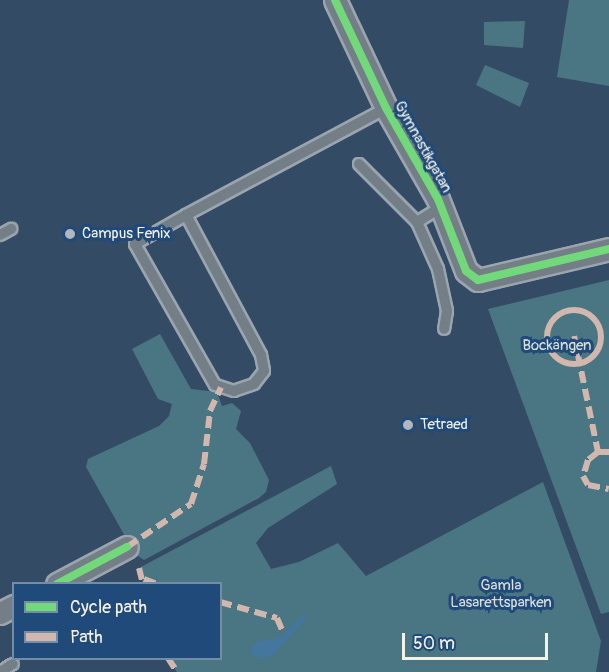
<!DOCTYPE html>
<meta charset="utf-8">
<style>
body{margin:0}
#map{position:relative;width:609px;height:672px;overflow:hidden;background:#344b65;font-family:Pangolin,sans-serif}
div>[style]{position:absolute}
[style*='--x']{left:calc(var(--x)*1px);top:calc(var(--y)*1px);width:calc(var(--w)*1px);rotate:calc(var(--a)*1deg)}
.green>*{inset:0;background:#4a7683}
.water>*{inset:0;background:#45769e}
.roads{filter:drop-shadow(2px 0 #9ba5af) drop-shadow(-2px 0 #9ba5af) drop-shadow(0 2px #9ba5af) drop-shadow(0 -2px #9ba5af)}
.lane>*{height:10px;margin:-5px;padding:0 5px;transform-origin:5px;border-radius:5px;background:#737e87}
.street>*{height:21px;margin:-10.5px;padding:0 10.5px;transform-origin:10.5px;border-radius:10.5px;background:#737e87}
.quiet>*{height:6px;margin-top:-3px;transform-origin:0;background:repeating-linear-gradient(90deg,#d1b7ad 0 12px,transparent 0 18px)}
.quiet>.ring{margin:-3px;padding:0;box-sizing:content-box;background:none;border:6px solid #d1b7ad;border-radius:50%}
.cycleway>*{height:8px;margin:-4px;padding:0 4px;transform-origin:4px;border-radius:4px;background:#71d979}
.dots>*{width:16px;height:16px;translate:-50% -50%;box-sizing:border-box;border:3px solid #1f4a7a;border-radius:50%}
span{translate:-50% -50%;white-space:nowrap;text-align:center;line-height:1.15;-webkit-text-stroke:6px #1f4a7a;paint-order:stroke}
.street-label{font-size:15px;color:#f4f1e8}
.poi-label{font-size:15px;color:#f4f1e8}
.left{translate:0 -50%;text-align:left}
.park-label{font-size:15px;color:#dbe0da}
.legend{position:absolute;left:12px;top:582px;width:210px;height:78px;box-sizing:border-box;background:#1f4a7a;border:2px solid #748da6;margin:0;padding:8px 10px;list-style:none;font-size:18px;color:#f4f1e8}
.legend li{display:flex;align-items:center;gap:12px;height:30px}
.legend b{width:30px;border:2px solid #748da6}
.scale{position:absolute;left:402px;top:633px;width:146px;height:27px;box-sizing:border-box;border:3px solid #f4f1e8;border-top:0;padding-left:8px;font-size:18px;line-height:21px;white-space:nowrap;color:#f4f1e8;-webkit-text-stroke:4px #1f4a7a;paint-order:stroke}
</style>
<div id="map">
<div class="green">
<div style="clip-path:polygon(569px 0,609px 0,609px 86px,557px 77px)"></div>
<div style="clip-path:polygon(525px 21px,523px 48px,484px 45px,484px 22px)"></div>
<div style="clip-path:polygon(485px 65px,529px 83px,520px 107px,476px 85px)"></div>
<div style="clip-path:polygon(609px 280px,609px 612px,601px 614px,488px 309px)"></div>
<div style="clip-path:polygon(160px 334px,191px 389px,217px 392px,222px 406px,232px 403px,241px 411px,236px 429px,250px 443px,269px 480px,266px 492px,259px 498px,144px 560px,135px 554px,86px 467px,88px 459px,159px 426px,169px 416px,172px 404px,158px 399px,132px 349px)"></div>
<div style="clip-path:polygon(331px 466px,337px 484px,268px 528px,256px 543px,271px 569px,299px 562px,338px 543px,366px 576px,543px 482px,601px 641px,596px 672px,177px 672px,168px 659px,220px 658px,220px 584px,143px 583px,139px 568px)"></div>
</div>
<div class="water">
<div style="clip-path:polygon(305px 613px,306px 618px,275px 653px,264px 658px,252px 656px,251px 648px,257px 642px,280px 638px)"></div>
</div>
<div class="roads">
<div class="lane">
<div style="--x:359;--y:164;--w:82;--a:45"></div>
<div style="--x:417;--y:222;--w:51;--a:65.9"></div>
<div style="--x:438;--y:269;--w:43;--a:77.9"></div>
<div style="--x:447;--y:311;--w:18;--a:99"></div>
<div style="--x:186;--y:215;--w:159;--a:61.8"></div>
<div style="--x:261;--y:355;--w:16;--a:79"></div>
<div style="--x:264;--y:371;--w:16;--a:128"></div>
<div style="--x:254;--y:384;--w:21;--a:161"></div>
<div style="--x:234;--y:391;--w:20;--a:-162"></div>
<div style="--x:215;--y:385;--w:162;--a:-119.6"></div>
<div style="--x:135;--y:244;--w:59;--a:-29.6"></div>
<div style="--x:186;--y:215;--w:227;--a:-28.1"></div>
<div style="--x:417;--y:222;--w:28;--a:-32"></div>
<div style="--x:0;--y:235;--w:13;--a:-29"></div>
<div style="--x:0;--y:672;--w:15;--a:-32"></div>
</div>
<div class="street">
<div style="--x:335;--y:0;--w:119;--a:64.7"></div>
<div style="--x:386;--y:108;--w:105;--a:60.3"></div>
<div style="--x:438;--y:199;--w:77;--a:68.7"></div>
<div style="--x:466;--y:271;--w:15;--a:37"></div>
<div style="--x:478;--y:280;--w:135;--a:-13.3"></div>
<div style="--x:57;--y:584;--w:79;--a:-27.9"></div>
<div style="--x:0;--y:613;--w:16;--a:-27"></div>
</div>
</div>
<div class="quiet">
<div class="ring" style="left:547px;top:310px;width:48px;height:48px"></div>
<div style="--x:574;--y:336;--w:118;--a:78.3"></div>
<div style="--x:609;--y:452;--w:11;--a:180"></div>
<div style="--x:598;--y:452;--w:13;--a:141"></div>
<div style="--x:588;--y:460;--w:17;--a:107"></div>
<div style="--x:583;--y:476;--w:10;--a:61"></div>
<div style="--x:588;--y:485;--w:21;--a:11"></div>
<div style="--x:127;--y:547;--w:77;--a:-33.9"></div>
<div style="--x:191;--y:504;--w:42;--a:-72"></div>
<div style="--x:204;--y:464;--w:53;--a:-83.5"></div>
<div style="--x:210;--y:411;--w:26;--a:-65"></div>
<div style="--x:139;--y:568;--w:16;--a:76"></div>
<div style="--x:144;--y:579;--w:14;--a:21"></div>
<div style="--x:220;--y:602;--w:59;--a:15.7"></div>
<div style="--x:277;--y:618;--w:15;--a:67"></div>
<div style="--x:168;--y:658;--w:17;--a:57"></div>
</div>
<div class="cycleway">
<div style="--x:335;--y:0;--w:119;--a:64.7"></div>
<div style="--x:386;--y:108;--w:105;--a:60.3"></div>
<div style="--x:438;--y:199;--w:77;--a:68.7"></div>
<div style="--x:466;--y:271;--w:15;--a:37"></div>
<div style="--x:478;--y:280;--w:135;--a:-13.3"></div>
<div style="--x:57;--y:584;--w:79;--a:-27.9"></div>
</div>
<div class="dots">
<div style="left:70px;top:234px;background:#b1b7ba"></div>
<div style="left:408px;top:425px;background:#b1b7ba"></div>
</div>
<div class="street-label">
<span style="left:423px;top:147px;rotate:61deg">Gymnastikgatan</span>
</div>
<div class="poi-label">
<span class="left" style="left:82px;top:234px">Campus Fenix</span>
<span class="left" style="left:420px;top:425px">Tetraed</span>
</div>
<div class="park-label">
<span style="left:557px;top:346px">Bockängen</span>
<span style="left:501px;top:594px">Gamla<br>Lasarettsparken</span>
</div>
<ul class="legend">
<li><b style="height:8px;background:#71d979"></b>Cycle path</li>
<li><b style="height:8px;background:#d1b7ad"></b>Path</li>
</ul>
<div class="scale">50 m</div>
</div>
